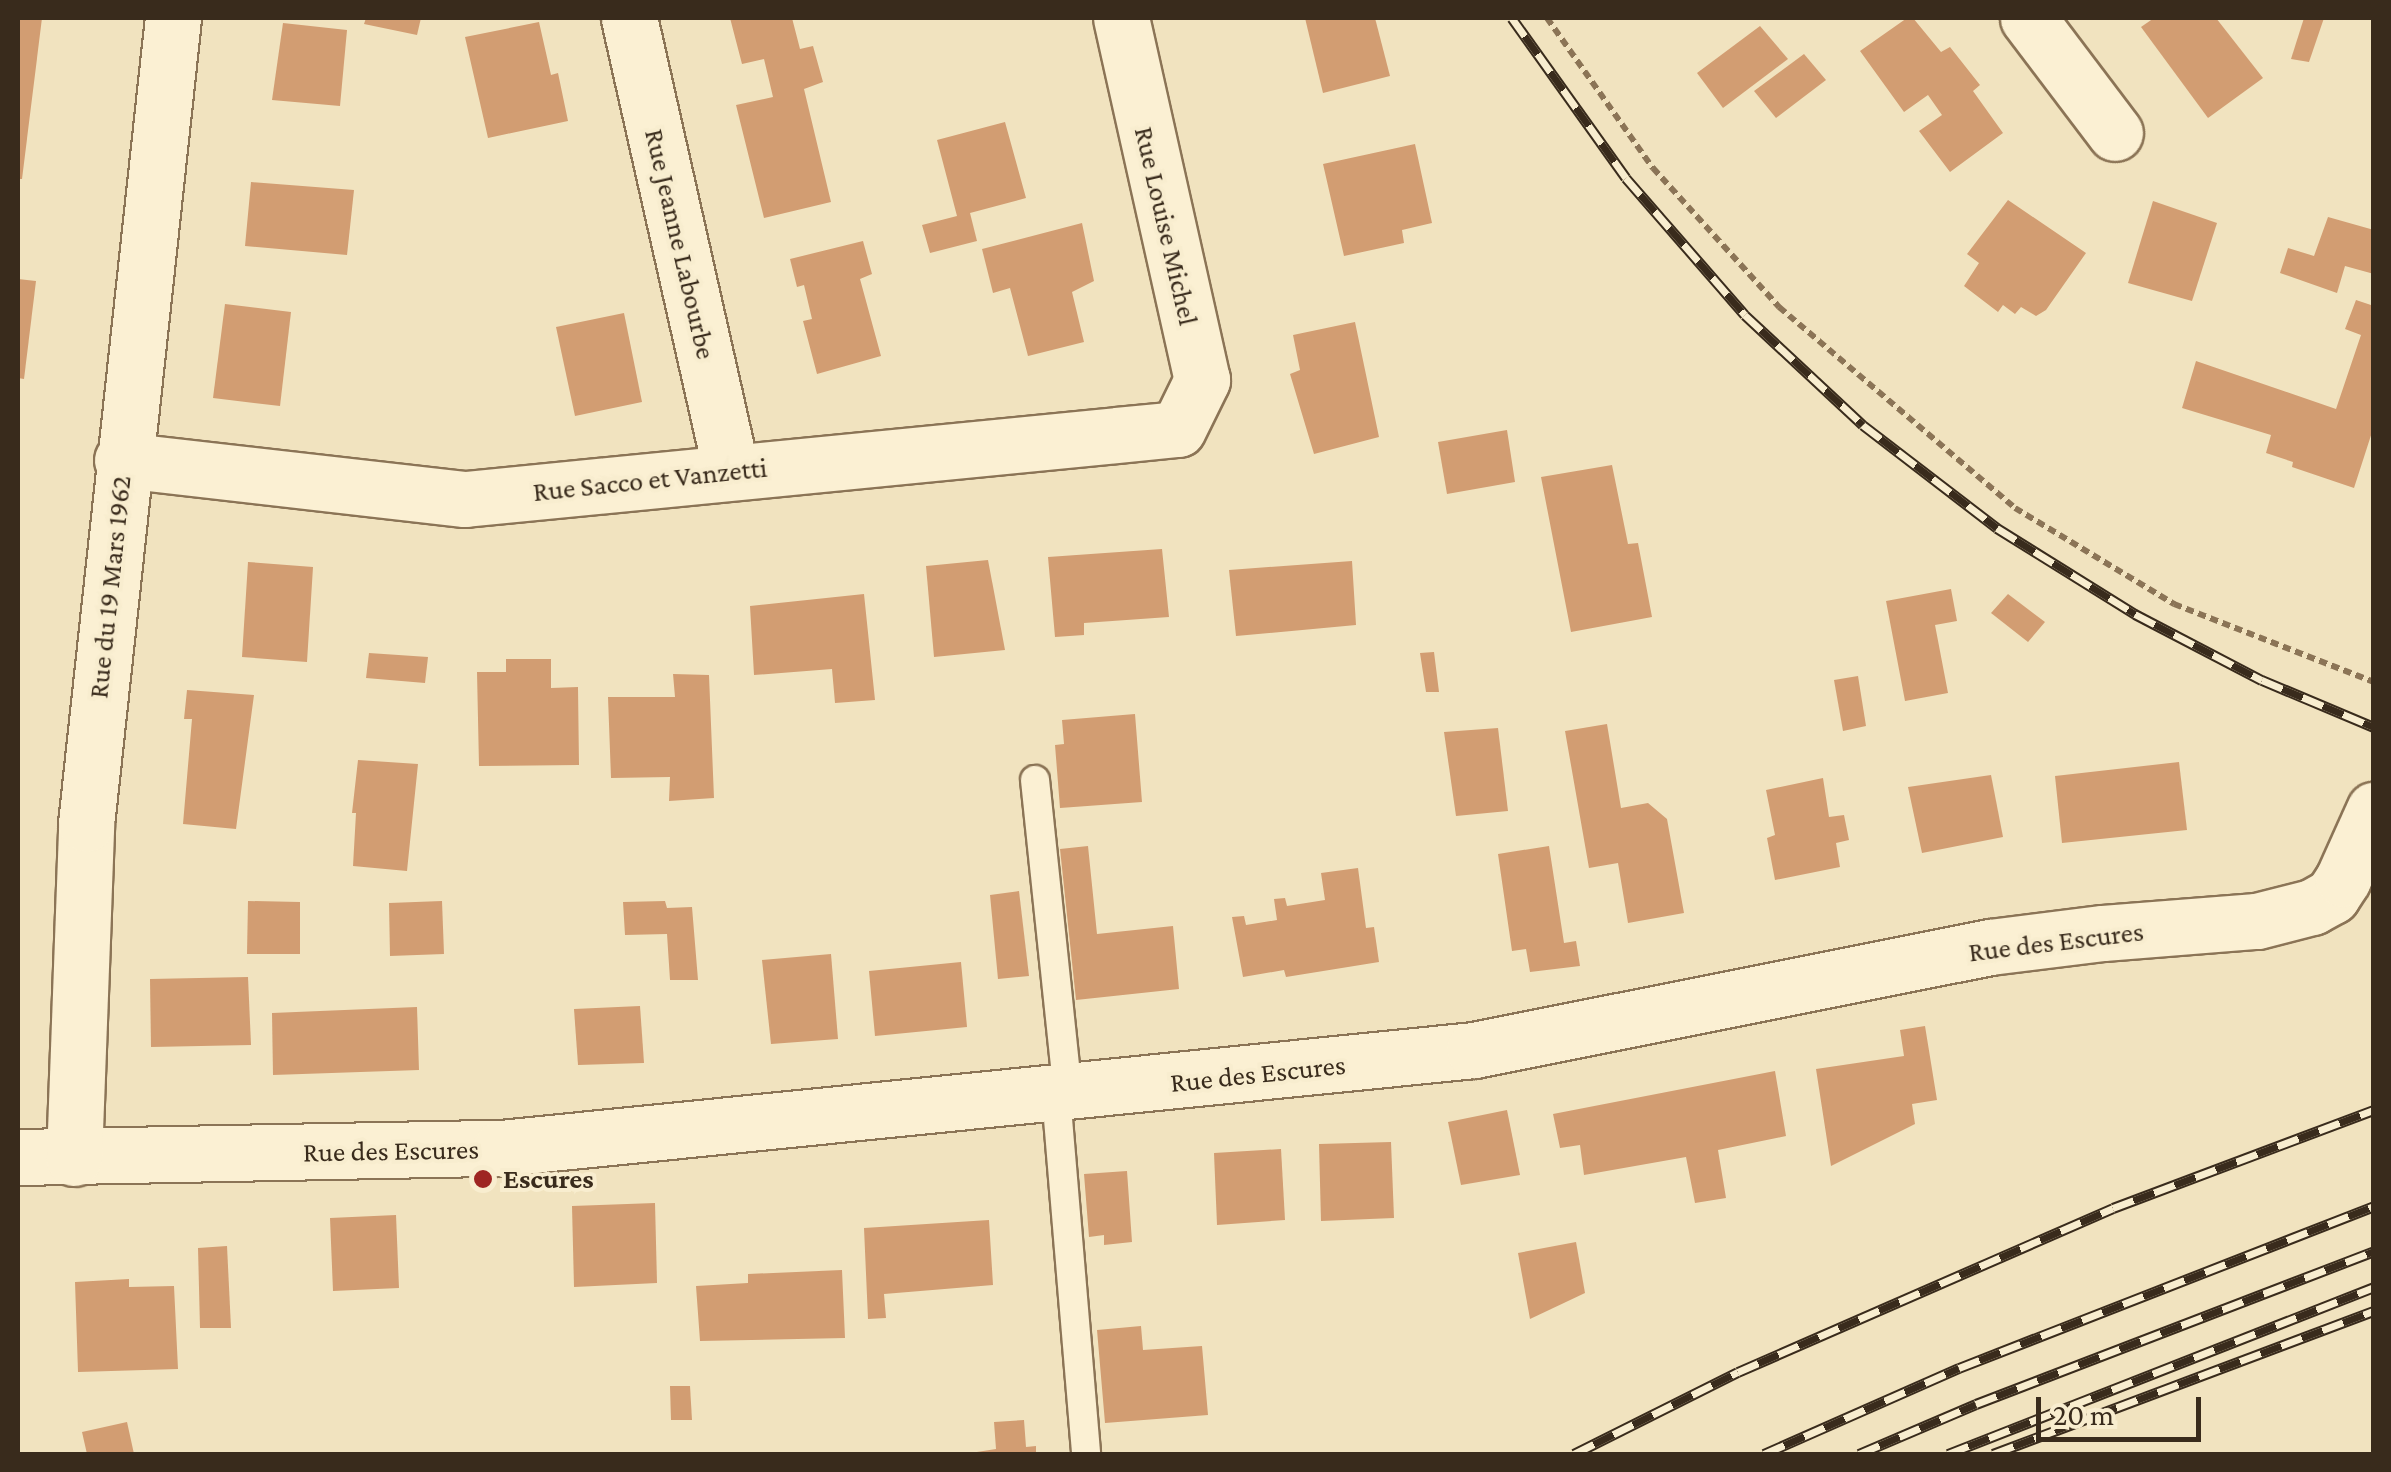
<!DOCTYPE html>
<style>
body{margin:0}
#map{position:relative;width:2391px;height:1472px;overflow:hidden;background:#f1e3bf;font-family:"Crimson Pro",serif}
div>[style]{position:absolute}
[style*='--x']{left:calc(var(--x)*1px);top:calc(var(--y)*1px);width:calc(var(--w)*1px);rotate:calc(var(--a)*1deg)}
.building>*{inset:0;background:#d29d72}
.path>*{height:6px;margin-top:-3px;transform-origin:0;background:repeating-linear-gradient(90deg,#8b7456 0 8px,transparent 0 13px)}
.roads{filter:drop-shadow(2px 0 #8b7456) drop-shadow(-2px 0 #8b7456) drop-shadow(0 2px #8b7456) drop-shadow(0 -2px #8b7456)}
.service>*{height:28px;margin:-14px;padding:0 14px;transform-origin:14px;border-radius:14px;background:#fbf0d3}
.minor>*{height:55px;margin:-27.5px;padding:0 27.5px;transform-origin:27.5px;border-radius:27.5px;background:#fbf0d3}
.rail>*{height:11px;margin-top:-5.5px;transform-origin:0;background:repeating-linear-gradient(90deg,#f8edcf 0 22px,#392b1c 0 44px);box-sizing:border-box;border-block:2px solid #392b1c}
.dots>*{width:28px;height:28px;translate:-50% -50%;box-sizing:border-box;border:5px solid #f8edcf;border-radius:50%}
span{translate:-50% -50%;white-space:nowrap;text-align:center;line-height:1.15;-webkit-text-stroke:8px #f8edcf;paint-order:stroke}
.street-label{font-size:28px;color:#392b1c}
.poi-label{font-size:28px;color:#392b1c;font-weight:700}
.left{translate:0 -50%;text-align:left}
.frame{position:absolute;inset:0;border:20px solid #392b1c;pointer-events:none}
.scale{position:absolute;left:2036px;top:1397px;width:165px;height:45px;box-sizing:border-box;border:5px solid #392b1c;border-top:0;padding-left:12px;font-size:30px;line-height:35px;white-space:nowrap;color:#392b1c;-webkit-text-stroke:8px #f8edcf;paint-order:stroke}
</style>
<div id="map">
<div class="building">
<div style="clip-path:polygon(18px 18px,42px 18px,22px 179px,18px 179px)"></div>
<div style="clip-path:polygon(366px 18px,421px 18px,417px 35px,364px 24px)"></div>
<div style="clip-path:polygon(730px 18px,792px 18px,800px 49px,813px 46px,823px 82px,804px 89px,831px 202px,764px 218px,736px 105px,773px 97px,764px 59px,742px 64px)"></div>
<div style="clip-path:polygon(1305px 18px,1375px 18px,1390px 76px,1323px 93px)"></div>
<div style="clip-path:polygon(1907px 18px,1913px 18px,1941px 52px,1950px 47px,1980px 85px,1973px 91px,2003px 133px,1950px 172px,1919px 131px,1942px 115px,1928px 95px,1904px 112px,1860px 51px)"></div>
<div style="clip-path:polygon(2154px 18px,2216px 18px,2263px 78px,2208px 118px,2141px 27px)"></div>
<div style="clip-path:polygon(2304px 18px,2324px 18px,2309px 62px,2291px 59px)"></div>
<div style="clip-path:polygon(539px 22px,551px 75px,558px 73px,568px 121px,488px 138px,465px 37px)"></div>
<div style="clip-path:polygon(283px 23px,347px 30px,340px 106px,272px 100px)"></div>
<div style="clip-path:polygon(1760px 26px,1788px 59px,1723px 108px,1697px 73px)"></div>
<div style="clip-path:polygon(1804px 54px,1826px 80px,1776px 118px,1754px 91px)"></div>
<div style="clip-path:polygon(1005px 122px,1026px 198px,970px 213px,977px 241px,930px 253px,922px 225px,957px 216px,937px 140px)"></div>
<div style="clip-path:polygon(1415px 144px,1432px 223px,1402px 230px,1404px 243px,1344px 256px,1323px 164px)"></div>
<div style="clip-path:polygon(251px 182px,354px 190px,347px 255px,245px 246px)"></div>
<div style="clip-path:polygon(2008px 200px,2086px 253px,2046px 310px,2036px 316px,2021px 307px,2015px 314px,2003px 305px,1998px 312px,1964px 286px,1979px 263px,1967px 254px)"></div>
<div style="clip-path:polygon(2153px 201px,2217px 223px,2192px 301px,2128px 283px)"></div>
<div style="clip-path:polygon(2328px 217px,2374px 230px,2374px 274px,2345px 266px,2337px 293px,2280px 273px,2288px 248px,2314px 256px)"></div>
<div style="clip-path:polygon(1082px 223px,1094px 281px,1072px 292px,1084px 342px,1028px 356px,1010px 288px,993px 293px,982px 249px)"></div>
<div style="clip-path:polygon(863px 241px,872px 274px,860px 279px,881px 356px,817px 374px,803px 321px,812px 319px,804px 285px,797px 287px,790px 259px)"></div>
<div style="clip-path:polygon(18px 279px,36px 281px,24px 379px,18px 378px)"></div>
<div style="clip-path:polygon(2356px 300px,2374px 306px,2374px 426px,2354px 488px,2292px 467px,2293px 462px,2266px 453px,2271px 435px,2182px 408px,2196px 361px,2336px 409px,2361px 335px,2345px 329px)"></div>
<div style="clip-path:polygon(225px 304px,291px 312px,280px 406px,213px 398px)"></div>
<div style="clip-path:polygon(624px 313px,642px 402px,575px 416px,556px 327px)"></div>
<div style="clip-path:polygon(1355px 322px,1379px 437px,1314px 454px,1290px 374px,1300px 370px,1293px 335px)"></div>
<div style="clip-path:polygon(1507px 430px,1515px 482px,1447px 494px,1438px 442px)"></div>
<div style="clip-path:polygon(1612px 465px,1628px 544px,1638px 543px,1652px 617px,1571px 632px,1541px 477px)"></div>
<div style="clip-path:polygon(1162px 549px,1169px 617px,1084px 623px,1084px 635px,1055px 637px,1048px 557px)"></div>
<div style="clip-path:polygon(988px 560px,1005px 650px,934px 657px,926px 566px)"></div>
<div style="clip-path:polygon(1352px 561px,1356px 625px,1236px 636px,1229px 570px)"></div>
<div style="clip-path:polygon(248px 562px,313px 567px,307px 662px,242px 657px)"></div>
<div style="clip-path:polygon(1951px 589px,1957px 621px,1935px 625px,1948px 693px,1905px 701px,1886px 601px)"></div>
<div style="clip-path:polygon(864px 594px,875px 700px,835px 703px,832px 669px,754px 675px,750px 606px)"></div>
<div style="clip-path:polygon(2008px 594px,2045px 622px,2028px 642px,1991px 613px)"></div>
<div style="clip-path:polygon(1434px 652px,1439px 692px,1426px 692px,1420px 653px)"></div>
<div style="clip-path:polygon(369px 653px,428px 657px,425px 683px,366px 678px)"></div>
<div style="clip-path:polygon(506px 659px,551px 659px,551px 688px,578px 687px,579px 765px,479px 766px,477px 672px,506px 672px)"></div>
<div style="clip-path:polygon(673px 674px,709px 675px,714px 798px,669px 801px,670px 777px,611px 778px,608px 697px,675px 697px)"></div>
<div style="clip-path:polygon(1858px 676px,1866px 726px,1843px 731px,1834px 680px)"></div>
<div style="clip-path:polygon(187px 690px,254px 695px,236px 829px,183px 824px,192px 719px,184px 719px)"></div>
<div style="clip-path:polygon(1135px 714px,1142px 802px,1060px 808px,1055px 745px,1064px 744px,1062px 720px)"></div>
<div style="clip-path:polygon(1607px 724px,1621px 808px,1648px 803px,1667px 819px,1684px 913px,1628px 923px,1618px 863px,1589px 868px,1565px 731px)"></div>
<div style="clip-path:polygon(1498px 728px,1508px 811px,1456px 816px,1444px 732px)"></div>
<div style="clip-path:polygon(358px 760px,418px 764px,407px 871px,353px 866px,356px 813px,352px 813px)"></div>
<div style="clip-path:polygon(2179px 762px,2187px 830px,2062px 843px,2055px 776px)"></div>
<div style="clip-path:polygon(1991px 775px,2003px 837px,1922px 853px,1908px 787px)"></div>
<div style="clip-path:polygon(1823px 778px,1829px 817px,1844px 815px,1849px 840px,1836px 843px,1840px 867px,1775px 880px,1767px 838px,1775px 835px,1766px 790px)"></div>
<div style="clip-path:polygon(1088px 846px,1097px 934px,1173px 926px,1179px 989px,1076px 1000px,1060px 849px)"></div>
<div style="clip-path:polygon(1549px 846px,1564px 943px,1576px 941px,1580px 966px,1530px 972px,1526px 949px,1512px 951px,1498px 854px)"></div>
<div style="clip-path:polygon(1358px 868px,1366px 928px,1374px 927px,1379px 962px,1286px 977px,1284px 970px,1243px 977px,1232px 917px,1244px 916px,1246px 925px,1277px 920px,1274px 899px,1285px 898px,1287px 906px,1325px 900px,1321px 873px)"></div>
<div style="clip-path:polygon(1019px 891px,1029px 976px,998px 979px,990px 895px)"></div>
<div style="clip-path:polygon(248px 901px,300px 902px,300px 954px,247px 954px)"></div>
<div style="clip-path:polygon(442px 901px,444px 954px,390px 956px,389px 903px)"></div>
<div style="clip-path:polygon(665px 901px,667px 908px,692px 907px,698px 980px,670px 980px,667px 934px,625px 935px,623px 902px)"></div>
<div style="clip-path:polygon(831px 954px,838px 1039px,771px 1044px,762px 960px)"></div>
<div style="clip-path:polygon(961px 962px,967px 1027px,875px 1036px,869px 971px)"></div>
<div style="clip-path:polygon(248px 977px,251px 1045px,151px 1047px,150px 979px)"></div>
<div style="clip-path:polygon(640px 1006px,644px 1063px,578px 1065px,574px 1009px)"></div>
<div style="clip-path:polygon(417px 1007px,419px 1070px,273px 1075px,272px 1013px)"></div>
<div style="clip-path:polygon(1925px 1026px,1937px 1100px,1912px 1104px,1915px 1124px,1831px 1166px,1816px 1069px,1904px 1056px,1900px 1030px)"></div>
<div style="clip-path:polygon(1775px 1071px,1786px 1136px,1718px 1150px,1726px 1198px,1695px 1203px,1686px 1157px,1584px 1175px,1580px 1145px,1560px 1148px,1553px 1114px)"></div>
<div style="clip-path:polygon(1507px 1110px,1520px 1175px,1461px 1185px,1448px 1122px)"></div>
<div style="clip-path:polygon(1391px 1142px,1394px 1218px,1321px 1221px,1319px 1144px)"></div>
<div style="clip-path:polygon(1281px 1149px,1285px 1220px,1217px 1225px,1214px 1153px)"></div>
<div style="clip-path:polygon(1127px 1171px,1132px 1242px,1104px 1245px,1104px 1235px,1089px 1237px,1084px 1174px)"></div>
<div style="clip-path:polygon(655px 1203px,657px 1283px,574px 1287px,572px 1206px)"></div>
<div style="clip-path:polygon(396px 1215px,399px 1288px,333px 1291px,330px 1218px)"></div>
<div style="clip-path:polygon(989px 1220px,993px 1285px,884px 1294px,886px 1318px,868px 1319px,864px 1228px)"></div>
<div style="clip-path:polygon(1576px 1242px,1585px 1293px,1530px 1319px,1518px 1253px)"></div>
<div style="clip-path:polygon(227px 1246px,231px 1328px,200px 1328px,198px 1248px)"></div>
<div style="clip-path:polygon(842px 1270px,845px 1338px,700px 1341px,696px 1286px,748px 1283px,748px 1274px)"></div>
<div style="clip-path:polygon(129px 1279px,129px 1287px,174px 1286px,178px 1369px,78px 1372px,75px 1282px)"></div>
<div style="clip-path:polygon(1141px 1326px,1143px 1350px,1202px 1346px,1208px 1415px,1105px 1423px,1097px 1330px)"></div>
<div style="clip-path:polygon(670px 1386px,690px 1386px,692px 1420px,671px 1420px)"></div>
<div style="clip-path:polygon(1024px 1420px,1026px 1447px,1036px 1446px,1036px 1454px,964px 1454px,996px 1449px,994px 1422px)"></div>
<div style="clip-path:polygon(127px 1422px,134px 1454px,87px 1454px,82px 1432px)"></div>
</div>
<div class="path">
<div style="--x:1547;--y:18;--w:184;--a:54.8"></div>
<div style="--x:1653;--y:168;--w:188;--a:47.8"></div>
<div style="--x:1779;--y:307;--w:310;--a:40.4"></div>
<div style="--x:2015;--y:508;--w:186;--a:31.1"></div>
<div style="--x:2174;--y:604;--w:215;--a:21.3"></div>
</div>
<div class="roads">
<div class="service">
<div style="--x:1035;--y:780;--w:316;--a:84"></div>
<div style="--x:1056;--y:1095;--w:360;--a:85.2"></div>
</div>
<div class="minor">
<div style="--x:629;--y:18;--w:463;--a:77.3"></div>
<div style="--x:2028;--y:18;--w:144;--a:52.9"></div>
<div style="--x:122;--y:460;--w:345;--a:6.5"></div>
<div style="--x:465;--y:499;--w:716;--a:-5.61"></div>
<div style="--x:1178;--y:429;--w:55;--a:-63.9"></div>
<div style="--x:1202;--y:380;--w:371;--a:-102.6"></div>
<div style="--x:18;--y:1157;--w:483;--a:-1.1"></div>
<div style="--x:501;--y:1148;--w:978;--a:-5.75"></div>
<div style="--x:1474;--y:1050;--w:526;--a:-11.29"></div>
<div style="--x:1990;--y:947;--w:114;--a:-7.1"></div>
<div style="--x:2103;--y:933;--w:154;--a:-4.5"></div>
<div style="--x:2257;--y:921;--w:57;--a:-14.3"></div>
<div style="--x:2312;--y:907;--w:23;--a:-29"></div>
<div style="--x:2332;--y:896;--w:20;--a:-57"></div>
<div style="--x:2343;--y:879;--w:76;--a:-65.8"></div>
<div style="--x:74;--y:1158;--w:334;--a:-87.9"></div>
<div style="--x:86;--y:824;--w:811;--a:-83.84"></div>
</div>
</div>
<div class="rail">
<div style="--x:1512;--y:18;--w:196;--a:54.5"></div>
<div style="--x:1626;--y:178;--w:181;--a:49"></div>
<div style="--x:1745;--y:315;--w:161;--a:43"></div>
<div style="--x:1863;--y:425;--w:169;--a:37.5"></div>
<div style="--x:1997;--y:528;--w:163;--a:31.9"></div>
<div style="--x:2135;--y:614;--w:143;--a:27.5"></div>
<div style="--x:2262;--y:680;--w:121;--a:22.8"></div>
<div style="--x:1574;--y:1454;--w:183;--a:-26.6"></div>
<div style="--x:1738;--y:1372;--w:409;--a:-23.6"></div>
<div style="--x:2113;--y:1208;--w:279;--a:-20.6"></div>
<div style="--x:1764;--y:1454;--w:213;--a:-23.8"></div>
<div style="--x:1959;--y:1368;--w:445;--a:-21.3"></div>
<div style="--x:1859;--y:1454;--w:127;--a:-23.1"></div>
<div style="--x:1976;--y:1404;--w:426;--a:-21"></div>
<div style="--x:1948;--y:1454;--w:458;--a:-21.4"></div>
<div style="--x:1993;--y:1454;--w:407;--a:-20.6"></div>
</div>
<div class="dots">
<div style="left:483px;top:1179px;background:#9e2522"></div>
</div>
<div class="street-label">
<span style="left:1166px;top:226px;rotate:77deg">Rue Louise Michel</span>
<span style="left:680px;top:244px;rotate:77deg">Rue Jeanne Labourbe</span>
<span style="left:650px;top:480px;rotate:-6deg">Rue Sacco et Vanzetti</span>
<span style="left:110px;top:587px;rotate:-84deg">Rue du 19 Mars 1962</span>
<span style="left:2056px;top:942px;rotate:-7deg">Rue des Escures</span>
<span style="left:1258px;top:1074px;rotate:-6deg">Rue des Escures</span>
<span style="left:391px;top:1151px;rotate:-1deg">Rue des Escures</span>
</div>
<div class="poi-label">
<span class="left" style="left:503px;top:1179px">Escures</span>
</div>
<div class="frame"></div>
<div class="scale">20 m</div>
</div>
